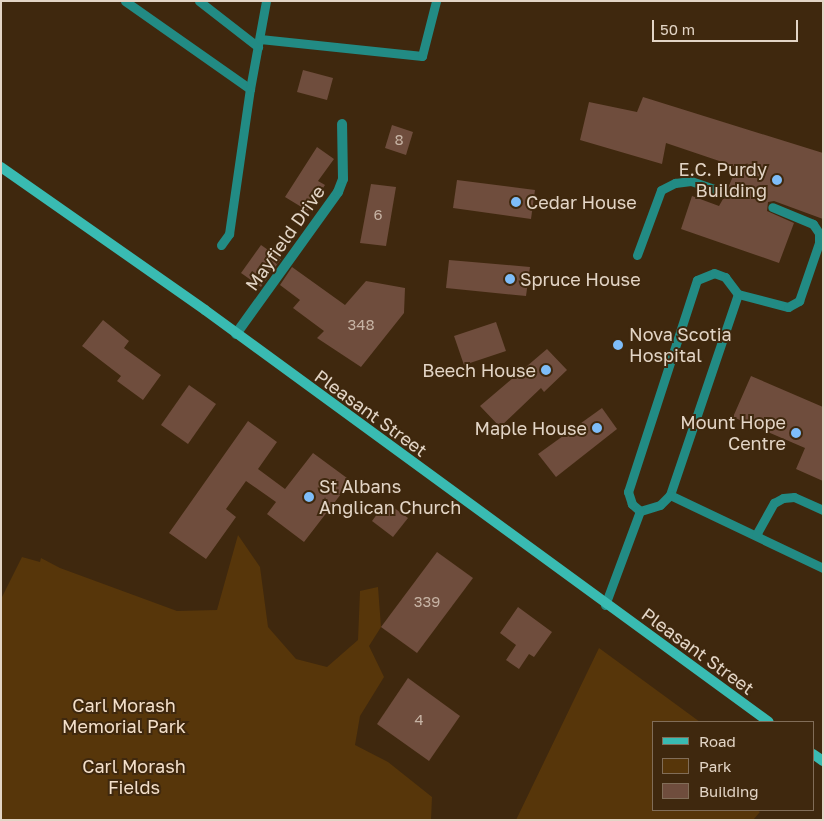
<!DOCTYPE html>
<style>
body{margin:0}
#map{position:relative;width:824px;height:821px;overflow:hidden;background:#3f280e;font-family:"Golos Text",sans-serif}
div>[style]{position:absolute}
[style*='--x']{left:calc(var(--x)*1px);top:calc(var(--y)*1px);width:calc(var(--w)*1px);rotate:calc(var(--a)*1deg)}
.green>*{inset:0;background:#57360a}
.building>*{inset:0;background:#6f4d3d}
.service>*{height:9px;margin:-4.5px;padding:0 4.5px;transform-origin:4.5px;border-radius:4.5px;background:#228b84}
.minor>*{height:10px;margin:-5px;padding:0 5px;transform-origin:5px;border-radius:5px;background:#228b84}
.secondary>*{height:10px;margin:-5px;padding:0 5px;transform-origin:5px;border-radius:5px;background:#39bbb2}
.dots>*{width:14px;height:14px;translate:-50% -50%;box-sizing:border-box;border:2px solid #3f280e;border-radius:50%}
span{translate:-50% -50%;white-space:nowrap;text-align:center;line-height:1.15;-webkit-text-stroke:4px #3f280e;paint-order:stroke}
.number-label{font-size:15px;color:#c6b3a4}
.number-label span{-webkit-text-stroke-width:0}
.poi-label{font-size:18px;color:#e3d5c6}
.right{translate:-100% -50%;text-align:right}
.left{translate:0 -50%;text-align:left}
.street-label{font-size:18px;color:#e3d5c6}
.park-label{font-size:18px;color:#f3dfca}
.frame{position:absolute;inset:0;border:2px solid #e3d5c6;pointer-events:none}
.legend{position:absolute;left:652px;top:721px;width:162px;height:90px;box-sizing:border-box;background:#3f280e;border:1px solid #816d58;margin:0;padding:6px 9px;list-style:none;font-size:15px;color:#e3d5c6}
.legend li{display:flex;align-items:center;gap:10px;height:25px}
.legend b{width:25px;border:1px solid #816d58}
.scale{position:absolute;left:652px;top:20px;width:146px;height:22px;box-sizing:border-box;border:2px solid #e3d5c6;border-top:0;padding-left:6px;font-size:15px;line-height:18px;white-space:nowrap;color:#e3d5c6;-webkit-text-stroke:4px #3f280e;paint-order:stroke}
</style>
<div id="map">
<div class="green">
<div style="clip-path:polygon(238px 535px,260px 567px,268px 627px,296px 659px,327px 667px,358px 640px,360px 591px,378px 587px,381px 627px,369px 646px,384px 677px,360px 716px,355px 745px,388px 762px,432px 797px,431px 820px,1px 820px,1px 599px,22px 557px,40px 562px,41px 558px,60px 568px,177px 611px,217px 610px)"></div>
<div style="clip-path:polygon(599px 648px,700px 722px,653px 722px,653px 810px,757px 810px,760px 812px,753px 820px,516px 820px)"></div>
</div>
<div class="building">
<div style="clip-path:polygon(303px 70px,333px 78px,327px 100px,297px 92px)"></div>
<div style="clip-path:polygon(643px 97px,823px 153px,823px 219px,774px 201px,768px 202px,767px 211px,794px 223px,779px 263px,681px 229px,692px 196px,719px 206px,723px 199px,729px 197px,731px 192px,728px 188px,737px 167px,666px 143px,662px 164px,580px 140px,589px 102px,637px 112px)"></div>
<div style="clip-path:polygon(392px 125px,413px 132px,406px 155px,385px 148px)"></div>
<div style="clip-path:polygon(317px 147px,334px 159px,318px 181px,325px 185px,308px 211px,285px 197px)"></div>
<div style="clip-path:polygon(457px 180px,535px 190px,531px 219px,453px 208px)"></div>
<div style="clip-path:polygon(371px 184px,396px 187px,386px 246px,360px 243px)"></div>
<div style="clip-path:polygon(261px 245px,281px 259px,261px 287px,241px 273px)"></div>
<div style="clip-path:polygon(449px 260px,530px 267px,526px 296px,446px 288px)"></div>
<div style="clip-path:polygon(292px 267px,345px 305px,366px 281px,405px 288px,404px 313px,361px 367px,317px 338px,324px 331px,293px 308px,300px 300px,280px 285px)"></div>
<div style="clip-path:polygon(103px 320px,129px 341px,124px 348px,161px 375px,143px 400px,117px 381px,121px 376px,82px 346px)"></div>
<div style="clip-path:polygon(496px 322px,506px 351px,464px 365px,454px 336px)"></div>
<div style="clip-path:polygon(547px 349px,567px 370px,544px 392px,541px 388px,500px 427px,480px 406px)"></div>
<div style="clip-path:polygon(751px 376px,823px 407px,823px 481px,796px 469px,805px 448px,733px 417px)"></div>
<div style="clip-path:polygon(189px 385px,216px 404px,188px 444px,161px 425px)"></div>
<div style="clip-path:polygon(602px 408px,617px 429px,556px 477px,538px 454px)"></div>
<div style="clip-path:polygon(248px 421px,277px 442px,258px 469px,285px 489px,313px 453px,351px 481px,304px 542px,267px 514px,276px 502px,246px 481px,226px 509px,236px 517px,206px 559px,169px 533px)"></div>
<div style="clip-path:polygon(386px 502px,408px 518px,393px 537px,372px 521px)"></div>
<div style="clip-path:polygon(437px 552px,473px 578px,417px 653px,381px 627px)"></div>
<div style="clip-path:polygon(518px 607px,552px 632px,534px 657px,529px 654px,519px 669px,506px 660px,516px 645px,500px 633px)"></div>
<div style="clip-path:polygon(408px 678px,460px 716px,429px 761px,377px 724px)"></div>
</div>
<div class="service">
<div style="--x:125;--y:1;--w:153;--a:35.1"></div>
<div style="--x:250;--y:89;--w:89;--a:-79.7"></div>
<div style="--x:199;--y:1;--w:75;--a:37.9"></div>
<div style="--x:260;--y:39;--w:163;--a:6"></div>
<div style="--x:422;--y:56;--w:57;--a:-75.7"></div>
<div style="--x:221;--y:245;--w:14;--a:-54"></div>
<div style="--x:229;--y:234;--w:147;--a:-81.8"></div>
<div style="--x:637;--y:255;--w:69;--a:-69.7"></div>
<div style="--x:661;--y:190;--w:16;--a:-27"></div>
<div style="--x:675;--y:183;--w:16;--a:-7"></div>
<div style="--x:691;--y:181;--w:36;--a:19"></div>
<div style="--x:738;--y:294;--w:212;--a:108.7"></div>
<div style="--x:670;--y:495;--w:14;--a:135"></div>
<div style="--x:660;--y:505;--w:21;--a:163"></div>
<div style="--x:640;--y:511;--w:11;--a:-139"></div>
<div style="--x:632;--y:504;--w:13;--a:-108"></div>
<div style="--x:628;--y:492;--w:223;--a:-72"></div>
<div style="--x:697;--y:280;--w:18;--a:-22"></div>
<div style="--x:714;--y:273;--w:12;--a:20"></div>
<div style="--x:725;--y:277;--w:21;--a:53"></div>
<div style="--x:738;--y:294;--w:52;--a:14.6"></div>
<div style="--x:788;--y:307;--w:13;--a:-29"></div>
<div style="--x:799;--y:301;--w:61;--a:-71"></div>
<div style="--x:819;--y:243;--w:10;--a:-90"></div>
<div style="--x:819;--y:233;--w:11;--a:-124"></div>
<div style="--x:813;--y:224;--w:44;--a:-157.5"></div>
<div style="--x:670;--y:495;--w:170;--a:25.5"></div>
<div style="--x:756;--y:535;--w:37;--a:-61"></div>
<div style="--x:774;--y:503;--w:10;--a:-29"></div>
<div style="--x:783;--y:498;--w:11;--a:-5"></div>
<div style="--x:794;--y:497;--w:32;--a:24"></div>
<div style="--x:605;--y:605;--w:100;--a:-69.6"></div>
</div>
<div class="minor">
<div style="--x:236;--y:334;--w:175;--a:-54.3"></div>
<div style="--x:338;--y:192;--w:14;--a:-69"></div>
<div style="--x:343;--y:179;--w:55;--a:-91"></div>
</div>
<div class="secondary">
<div style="--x:1;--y:167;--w:249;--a:35"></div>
<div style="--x:205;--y:310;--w:698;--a:36.15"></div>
<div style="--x:813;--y:754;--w:12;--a:35"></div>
</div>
<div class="dots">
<div style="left:777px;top:180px;background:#7ebdf9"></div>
<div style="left:516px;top:202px;background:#7ebdf9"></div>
<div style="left:510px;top:279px;background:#7ebdf9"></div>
<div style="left:618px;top:345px;background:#7ebdf9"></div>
<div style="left:546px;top:370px;background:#7ebdf9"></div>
<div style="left:597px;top:428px;background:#7ebdf9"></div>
<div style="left:796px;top:433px;background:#7ebdf9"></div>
<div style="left:309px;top:497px;background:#7ebdf9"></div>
</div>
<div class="number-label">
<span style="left:399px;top:140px">8</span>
<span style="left:378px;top:215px">6</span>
<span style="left:361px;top:325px">348</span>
<span style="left:427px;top:602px">339</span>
<span style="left:419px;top:720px">4</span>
</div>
<div class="poi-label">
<span class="right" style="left:767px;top:180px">E.C. Purdy<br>Building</span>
<span class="left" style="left:526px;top:202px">Cedar House</span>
<span class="left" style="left:520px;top:279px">Spruce House</span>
<span class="left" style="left:629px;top:345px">Nova Scotia<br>Hospital</span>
<span class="right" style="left:536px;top:370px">Beech House</span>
<span class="right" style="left:786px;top:433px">Mount Hope<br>Centre</span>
<span class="right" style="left:587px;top:428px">Maple House</span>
<span class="left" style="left:319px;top:497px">St Albans<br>Anglican Church</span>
</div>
<div class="street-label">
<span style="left:285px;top:238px;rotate:-55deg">Mayfield Drive</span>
<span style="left:371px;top:413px;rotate:36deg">Pleasant Street</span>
<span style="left:698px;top:651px;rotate:36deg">Pleasant Street</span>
</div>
<div class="park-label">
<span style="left:124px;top:716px">Carl Morash<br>Memorial Park</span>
<span style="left:134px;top:777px">Carl Morash<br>Fields</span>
</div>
<div class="frame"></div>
<ul class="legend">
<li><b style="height:6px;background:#39bbb2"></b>Road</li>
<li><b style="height:14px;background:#57360a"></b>Park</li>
<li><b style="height:14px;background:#6f4d3d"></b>Building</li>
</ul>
<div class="scale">50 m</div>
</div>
